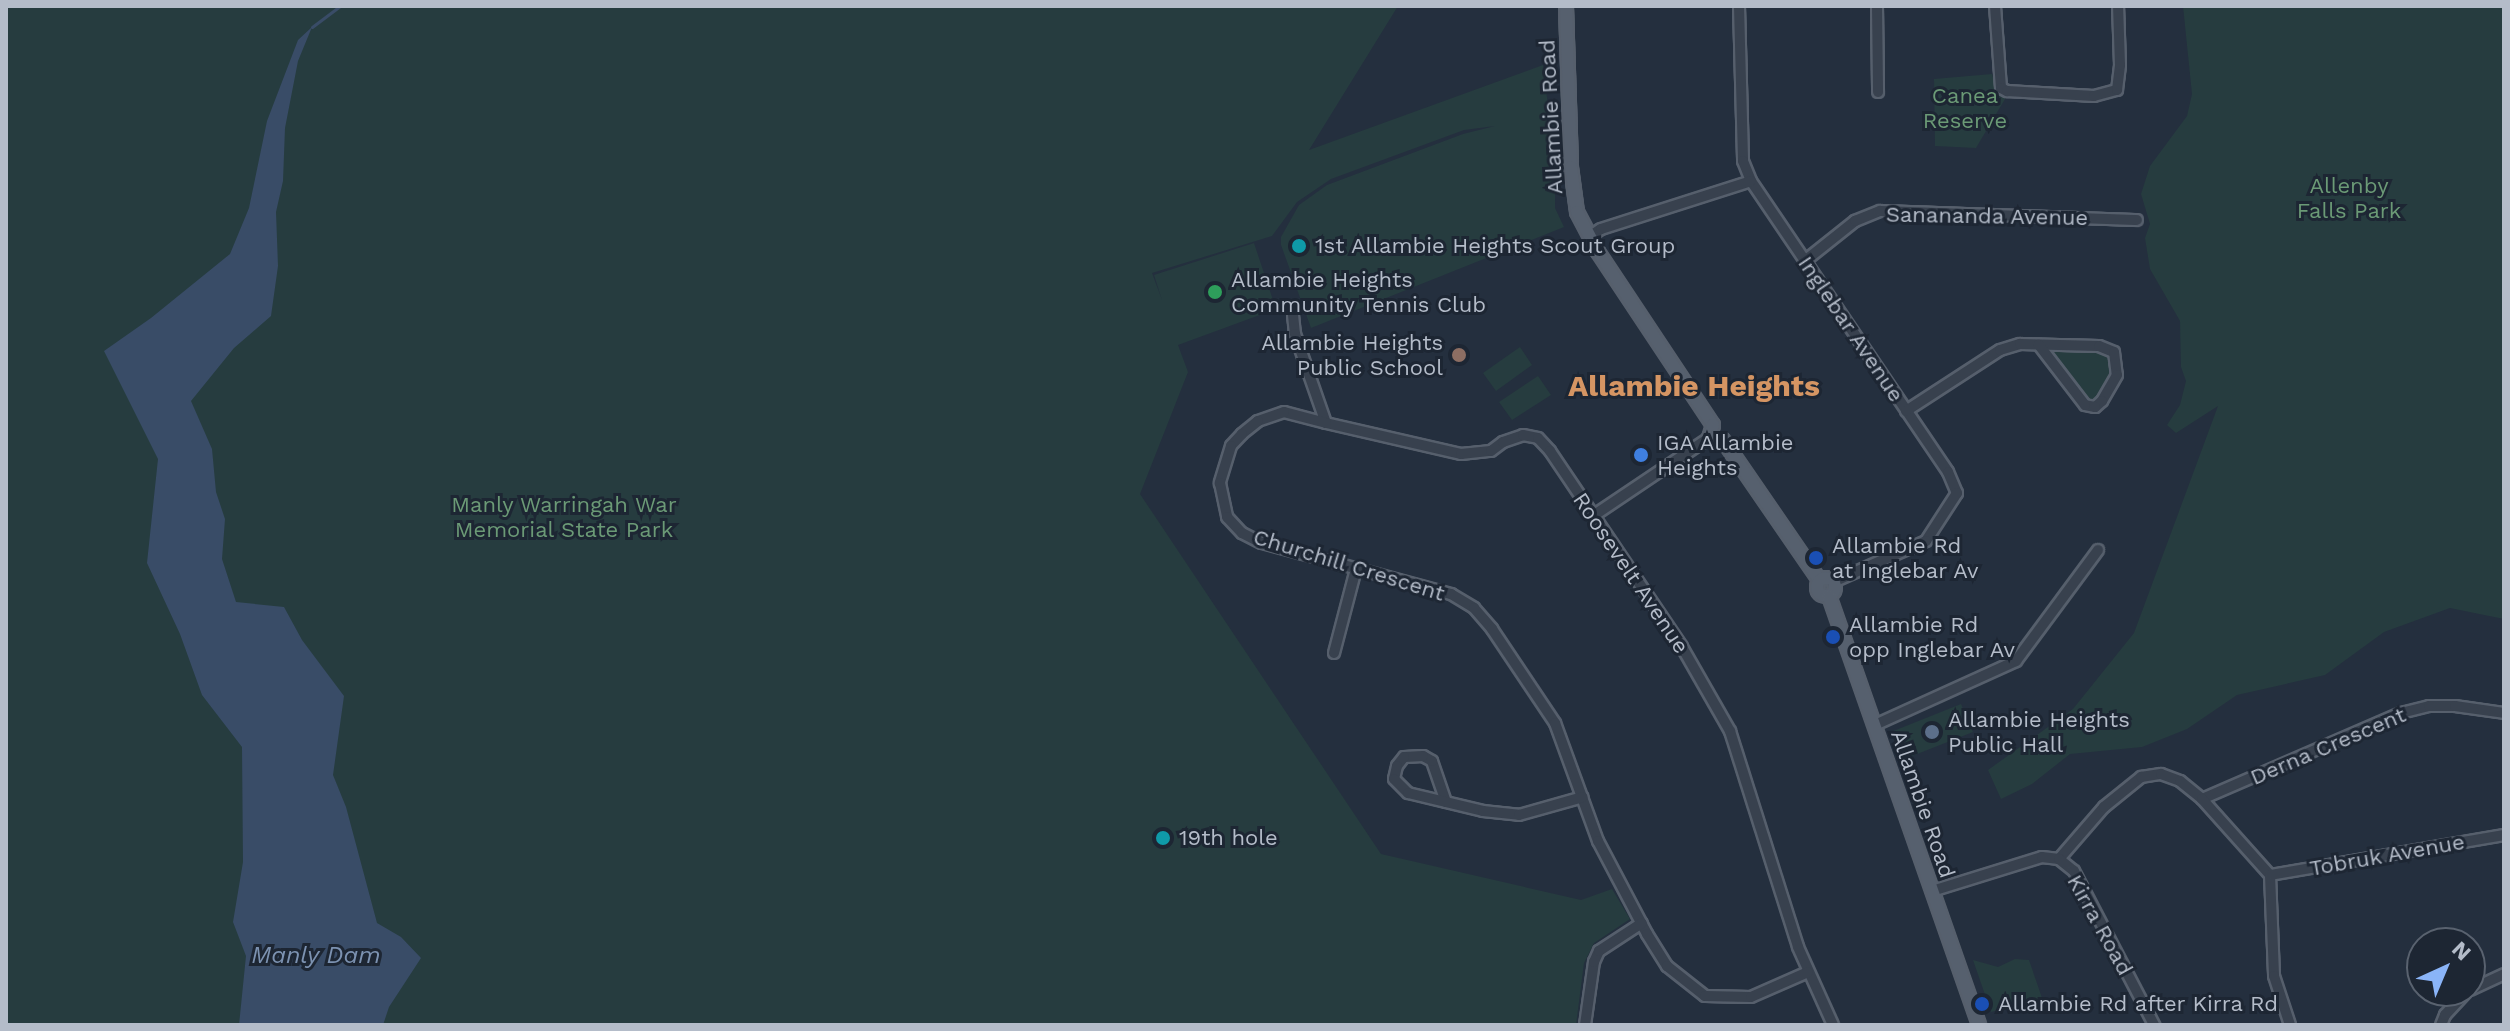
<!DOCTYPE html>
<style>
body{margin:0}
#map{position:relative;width:2510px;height:1031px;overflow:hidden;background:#242f3e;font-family:"Work Sans",sans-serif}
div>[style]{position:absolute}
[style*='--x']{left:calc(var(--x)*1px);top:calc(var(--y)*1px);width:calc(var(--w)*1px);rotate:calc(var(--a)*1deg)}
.green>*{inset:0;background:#263c3f}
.water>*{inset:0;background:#394c67}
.stream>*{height:3px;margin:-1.5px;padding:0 1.5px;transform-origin:1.5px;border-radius:1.5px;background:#394c67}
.roads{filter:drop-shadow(2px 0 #565f6c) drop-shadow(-2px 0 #565f6c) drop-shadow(0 2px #565f6c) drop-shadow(0 -2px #565f6c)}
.minor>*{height:10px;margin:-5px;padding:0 5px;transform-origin:5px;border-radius:5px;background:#38414e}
.major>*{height:12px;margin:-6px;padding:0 6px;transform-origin:6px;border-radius:6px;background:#56606e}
.major>.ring{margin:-6px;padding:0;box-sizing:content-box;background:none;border:12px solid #56606e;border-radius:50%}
.dots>*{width:22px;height:22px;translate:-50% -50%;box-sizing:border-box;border:4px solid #1d2633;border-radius:50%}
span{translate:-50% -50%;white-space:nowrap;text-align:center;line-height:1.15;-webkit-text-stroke:6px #1d2633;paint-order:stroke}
.park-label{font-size:22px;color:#6b9a76}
.street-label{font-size:22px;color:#b4bcc9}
.poi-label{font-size:22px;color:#b4bcc9}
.left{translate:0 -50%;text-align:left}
.right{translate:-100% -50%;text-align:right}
.water-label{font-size:24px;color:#7c92b1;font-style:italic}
.district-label{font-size:30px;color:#d59563;font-weight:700}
.frame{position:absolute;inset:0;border:8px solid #b4bcc9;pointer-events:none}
.north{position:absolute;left:2406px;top:927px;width:80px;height:80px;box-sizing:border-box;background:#1d2633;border:2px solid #59626f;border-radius:50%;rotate:44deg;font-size:22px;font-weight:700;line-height:32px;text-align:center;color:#b4bcc9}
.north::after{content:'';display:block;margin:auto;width:28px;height:36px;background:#8ab4f8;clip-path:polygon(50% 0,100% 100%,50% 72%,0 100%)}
</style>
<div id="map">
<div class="green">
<div style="clip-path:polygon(6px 6px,1398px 6px,1309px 150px,1543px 65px,1549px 114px,1541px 117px,1556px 114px,1555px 208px,1564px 227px,1311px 328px,1281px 245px,1281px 237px,1299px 205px,1327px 185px,1463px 134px,1495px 126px,1464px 130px,1331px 179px,1297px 202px,1272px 236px,1152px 273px,1162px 300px,1154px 275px,1254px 243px,1276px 309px,1178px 345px,1188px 372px,1140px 494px,1381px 854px,1581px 900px,1612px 889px,1630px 919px,1594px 943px,1584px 963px,1576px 1025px,6px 1025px)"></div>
<div style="clip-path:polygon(2183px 6px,2504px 6px,2504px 619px,2450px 608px,2384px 632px,2325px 675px,2237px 695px,2187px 729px,2142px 747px,2070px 754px,2032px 784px,2001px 799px,1988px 770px,2073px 709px,2134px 633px,2218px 406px,2176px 433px,2167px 425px,2180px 405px,2186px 381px,2181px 367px,2180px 321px,2150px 269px,2145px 238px,2150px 224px,2141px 194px,2150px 166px,2187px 116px,2192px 94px)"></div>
<div style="clip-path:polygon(1992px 74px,1996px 87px,2008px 94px,1976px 148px,1935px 146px,1934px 79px)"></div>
<div style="clip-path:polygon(1520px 347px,1532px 365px,1496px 391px,1483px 373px)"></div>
<div style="clip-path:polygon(2056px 349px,2109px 354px,2111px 377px,2093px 404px,2086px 401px,2056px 359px,2052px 352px)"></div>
<div style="clip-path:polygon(1538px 376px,1551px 395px,1512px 420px,1499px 402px)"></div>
<div style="clip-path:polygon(1961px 704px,1973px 732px,1902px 760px,1891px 732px)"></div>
<div style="clip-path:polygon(2015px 959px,2029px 960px,2042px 998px,1991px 1012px,1973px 960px,1998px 967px)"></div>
</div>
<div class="water">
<div style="clip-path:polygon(312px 27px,298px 61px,285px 128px,283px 181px,276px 212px,278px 266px,271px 316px,234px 348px,191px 401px,212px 449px,216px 492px,225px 519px,222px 559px,236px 602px,284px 607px,302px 640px,344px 696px,333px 775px,346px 807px,377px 923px,401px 937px,421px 958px,389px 1007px,383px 1025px,239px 1025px,246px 956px,233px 922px,243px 862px,242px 747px,202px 695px,180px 634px,147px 563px,158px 459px,104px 351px,151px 318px,230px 254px,249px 208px,267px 121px,298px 40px)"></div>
</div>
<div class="stream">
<div style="--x:312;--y:27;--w:35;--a:-37"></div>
</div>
<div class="roads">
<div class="minor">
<div style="--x:1739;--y:6;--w:155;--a:88.5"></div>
<div style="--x:1743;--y:161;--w:22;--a:68"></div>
<div style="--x:1751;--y:181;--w:351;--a:55.9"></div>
<div style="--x:1948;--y:472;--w:23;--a:67"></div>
<div style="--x:1957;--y:493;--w:57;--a:122.9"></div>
<div style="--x:1926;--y:541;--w:102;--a:156.2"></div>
<div style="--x:1877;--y:6;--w:86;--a:89.3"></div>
<div style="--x:1995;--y:6;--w:82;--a:85.8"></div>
<div style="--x:2001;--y:88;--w:7;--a:27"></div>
<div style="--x:2007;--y:91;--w:87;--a:3.3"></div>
<div style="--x:2094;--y:96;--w:24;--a:-15"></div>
<div style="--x:2117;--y:90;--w:25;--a:-83"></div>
<div style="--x:2120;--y:65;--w:59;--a:-91.9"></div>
<div style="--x:1589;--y:237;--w:14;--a:-34"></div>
<div style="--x:1601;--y:229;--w:157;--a:-17.7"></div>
<div style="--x:1806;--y:260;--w:63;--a:-38.5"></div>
<div style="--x:1855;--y:221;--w:27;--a:-22"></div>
<div style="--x:1880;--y:211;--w:257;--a:2"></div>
<div style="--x:1293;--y:315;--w:19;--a:84"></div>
<div style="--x:1295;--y:334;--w:94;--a:70.8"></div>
<div style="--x:1326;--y:423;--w:139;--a:12.9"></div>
<div style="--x:1461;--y:454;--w:30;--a:-6"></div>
<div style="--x:1491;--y:451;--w:15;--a:-37"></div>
<div style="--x:1503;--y:442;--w:21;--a:-19"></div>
<div style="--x:1523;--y:435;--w:15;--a:11"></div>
<div style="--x:1538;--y:438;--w:18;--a:47"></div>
<div style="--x:1550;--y:451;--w:236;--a:56"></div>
<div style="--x:1682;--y:647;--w:97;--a:60.3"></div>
<div style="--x:1730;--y:731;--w:226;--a:72.5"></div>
<div style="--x:1798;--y:947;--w:85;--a:65.8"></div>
<div style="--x:1906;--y:411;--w:112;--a:-33"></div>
<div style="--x:2000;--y:350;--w:21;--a:-17"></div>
<div style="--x:2020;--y:344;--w:79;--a:1.5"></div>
<div style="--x:2099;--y:346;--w:16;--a:22"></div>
<div style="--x:2114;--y:352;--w:23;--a:83"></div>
<div style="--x:2117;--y:375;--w:30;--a:120"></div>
<div style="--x:2102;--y:401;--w:9;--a:139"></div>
<div style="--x:2095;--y:407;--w:10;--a:-169"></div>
<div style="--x:2085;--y:405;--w:76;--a:-127.5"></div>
<div style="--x:1326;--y:423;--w:43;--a:-165.3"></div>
<div style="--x:1284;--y:412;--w:28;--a:161"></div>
<div style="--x:1258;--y:421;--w:21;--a:141"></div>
<div style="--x:1242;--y:434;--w:16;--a:133"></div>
<div style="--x:1231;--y:446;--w:39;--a:107"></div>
<div style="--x:1220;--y:483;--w:35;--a:78"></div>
<div style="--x:1227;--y:517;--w:22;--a:47"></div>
<div style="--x:1242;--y:533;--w:22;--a:27"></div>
<div style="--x:1262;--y:543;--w:196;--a:15.1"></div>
<div style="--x:1451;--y:594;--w:27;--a:31"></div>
<div style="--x:1474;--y:608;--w:28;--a:49"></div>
<div style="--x:1492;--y:629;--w:113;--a:56.2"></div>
<div style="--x:1555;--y:723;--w:126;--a:70"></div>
<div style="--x:1598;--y:841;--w:105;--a:62.2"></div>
<div style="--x:1647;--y:934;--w:38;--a:58"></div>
<div style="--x:1667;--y:966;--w:48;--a:38.3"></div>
<div style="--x:1705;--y:996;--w:46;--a:1.2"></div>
<div style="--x:1751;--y:997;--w:62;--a:-23.7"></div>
<div style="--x:1593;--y:516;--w:140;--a:-33.9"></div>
<div style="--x:1334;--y:653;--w:87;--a:-75.3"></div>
<div style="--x:1875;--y:725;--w:155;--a:-24.4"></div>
<div style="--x:2016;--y:661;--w:138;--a:-53.5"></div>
<div style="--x:2202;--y:799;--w:217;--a:-23.4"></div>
<div style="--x:2401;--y:713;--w:29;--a:-14"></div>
<div style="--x:2429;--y:706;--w:26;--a:0"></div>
<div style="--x:2455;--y:706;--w:49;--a:8.1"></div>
<div style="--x:1446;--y:802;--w:43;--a:-108.9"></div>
<div style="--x:1432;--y:761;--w:10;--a:-151"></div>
<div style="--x:1423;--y:756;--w:19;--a:177"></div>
<div style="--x:1404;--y:757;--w:11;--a:128"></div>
<div style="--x:1397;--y:766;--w:13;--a:103"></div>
<div style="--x:1394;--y:779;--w:20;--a:45"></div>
<div style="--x:1408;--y:793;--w:77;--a:13.5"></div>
<div style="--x:1483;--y:811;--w:36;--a:6"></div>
<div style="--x:1519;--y:815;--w:66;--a:-15.7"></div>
<div style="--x:2059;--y:859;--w:69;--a:-49.1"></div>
<div style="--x:2104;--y:807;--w:48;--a:-39"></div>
<div style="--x:2141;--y:777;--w:20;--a:-9"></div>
<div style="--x:2161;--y:774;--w:20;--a:20"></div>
<div style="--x:2180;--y:781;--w:28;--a:39"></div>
<div style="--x:2202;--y:799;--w:102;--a:48.2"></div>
<div style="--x:2270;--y:875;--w:101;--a:87.7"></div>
<div style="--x:2274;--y:976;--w:52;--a:71.9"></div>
<div style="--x:2270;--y:875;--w:237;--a:-9.7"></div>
<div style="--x:1932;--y:891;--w:115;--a:-17.2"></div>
<div style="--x:2042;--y:857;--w:17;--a:7"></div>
<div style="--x:2059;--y:859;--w:19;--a:39"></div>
<div style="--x:2074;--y:871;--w:174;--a:62.5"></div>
<div style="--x:2470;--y:990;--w:38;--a:-25"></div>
<div style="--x:1585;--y:1025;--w:64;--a:-81.9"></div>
<div style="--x:1594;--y:962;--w:12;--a:-66"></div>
<div style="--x:1599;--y:951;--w:51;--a:-33.1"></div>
<div style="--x:2441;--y:1025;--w:11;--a:-68"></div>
<div style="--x:2445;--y:1015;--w:33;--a:-47"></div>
</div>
<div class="major">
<div style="--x:1566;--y:6;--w:161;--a:88.2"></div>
<div style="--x:1571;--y:167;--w:45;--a:82.4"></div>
<div style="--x:1577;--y:212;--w:45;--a:62.3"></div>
<div style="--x:1598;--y:252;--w:208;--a:56.4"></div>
<div style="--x:1713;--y:425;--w:14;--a:107"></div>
<div style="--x:1709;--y:438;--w:8;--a:30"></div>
<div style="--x:1716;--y:442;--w:7;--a:-16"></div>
<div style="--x:1723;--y:440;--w:171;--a:55.5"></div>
<div class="ring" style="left:1817px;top:578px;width:6px;height:6px"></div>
<div style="--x:1829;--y:596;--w:454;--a:70.7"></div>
</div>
</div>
<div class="dots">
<div style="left:1299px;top:246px;background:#0f9aa8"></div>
<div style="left:1215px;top:292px;background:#2e9e5b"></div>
<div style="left:1459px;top:355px;background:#8d6e63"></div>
<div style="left:1641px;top:455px;background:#3f7fe0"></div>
<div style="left:1816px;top:558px;background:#1a4fb4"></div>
<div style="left:1833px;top:637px;background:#1a4fb4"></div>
<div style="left:1932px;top:732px;background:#5c6f8a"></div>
<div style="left:1163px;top:838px;background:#0f9aa8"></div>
<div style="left:1982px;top:1004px;background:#1a4fb4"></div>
</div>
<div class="park-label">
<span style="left:1965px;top:108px">Canea<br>Reserve</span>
<span style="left:2349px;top:198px">Allenby<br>Falls Park</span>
<span style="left:564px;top:517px">Manly Warringah War<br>Memorial State Park</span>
</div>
<div class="street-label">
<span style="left:1551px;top:117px;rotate:-93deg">Allambie Road</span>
<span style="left:1987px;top:216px;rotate:1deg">Sanananda Avenue</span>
<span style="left:1851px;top:329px;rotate:56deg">Inglebar Avenue</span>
<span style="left:1349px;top:565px;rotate:17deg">Churchill Crescent</span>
<span style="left:1631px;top:573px;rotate:56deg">Roosevelt Avenue</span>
<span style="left:2328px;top:746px;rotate:-23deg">Derna Crescent</span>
<span style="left:1923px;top:804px;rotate:71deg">Allambie Road</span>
<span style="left:2387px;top:855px;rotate:-10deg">Tobruk Avenue</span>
<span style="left:2100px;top:925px;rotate:61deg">Kirra Road</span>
</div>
<div class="poi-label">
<span class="left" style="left:1315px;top:246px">1st Allambie Heights Scout Group</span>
<span class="left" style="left:1231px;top:292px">Allambie Heights<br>Community Tennis Club</span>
<span class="right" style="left:1443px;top:355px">Allambie Heights<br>Public School</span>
<span class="left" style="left:1657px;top:455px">IGA Allambie<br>Heights</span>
<span class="left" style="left:1832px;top:558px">Allambie Rd<br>at Inglebar Av</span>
<span class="left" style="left:1849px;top:637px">Allambie Rd<br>opp Inglebar Av</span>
<span class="left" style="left:1948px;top:732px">Allambie Heights<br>Public Hall</span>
<span class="left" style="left:1179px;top:838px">19th hole</span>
<span class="left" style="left:1998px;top:1004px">Allambie Rd after Kirra Rd</span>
</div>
<div class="water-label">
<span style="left:316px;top:956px">Manly Dam</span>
</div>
<div class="district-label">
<span style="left:1694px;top:386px">Allambie Heights</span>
</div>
<div class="frame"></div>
<div class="north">N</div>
</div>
